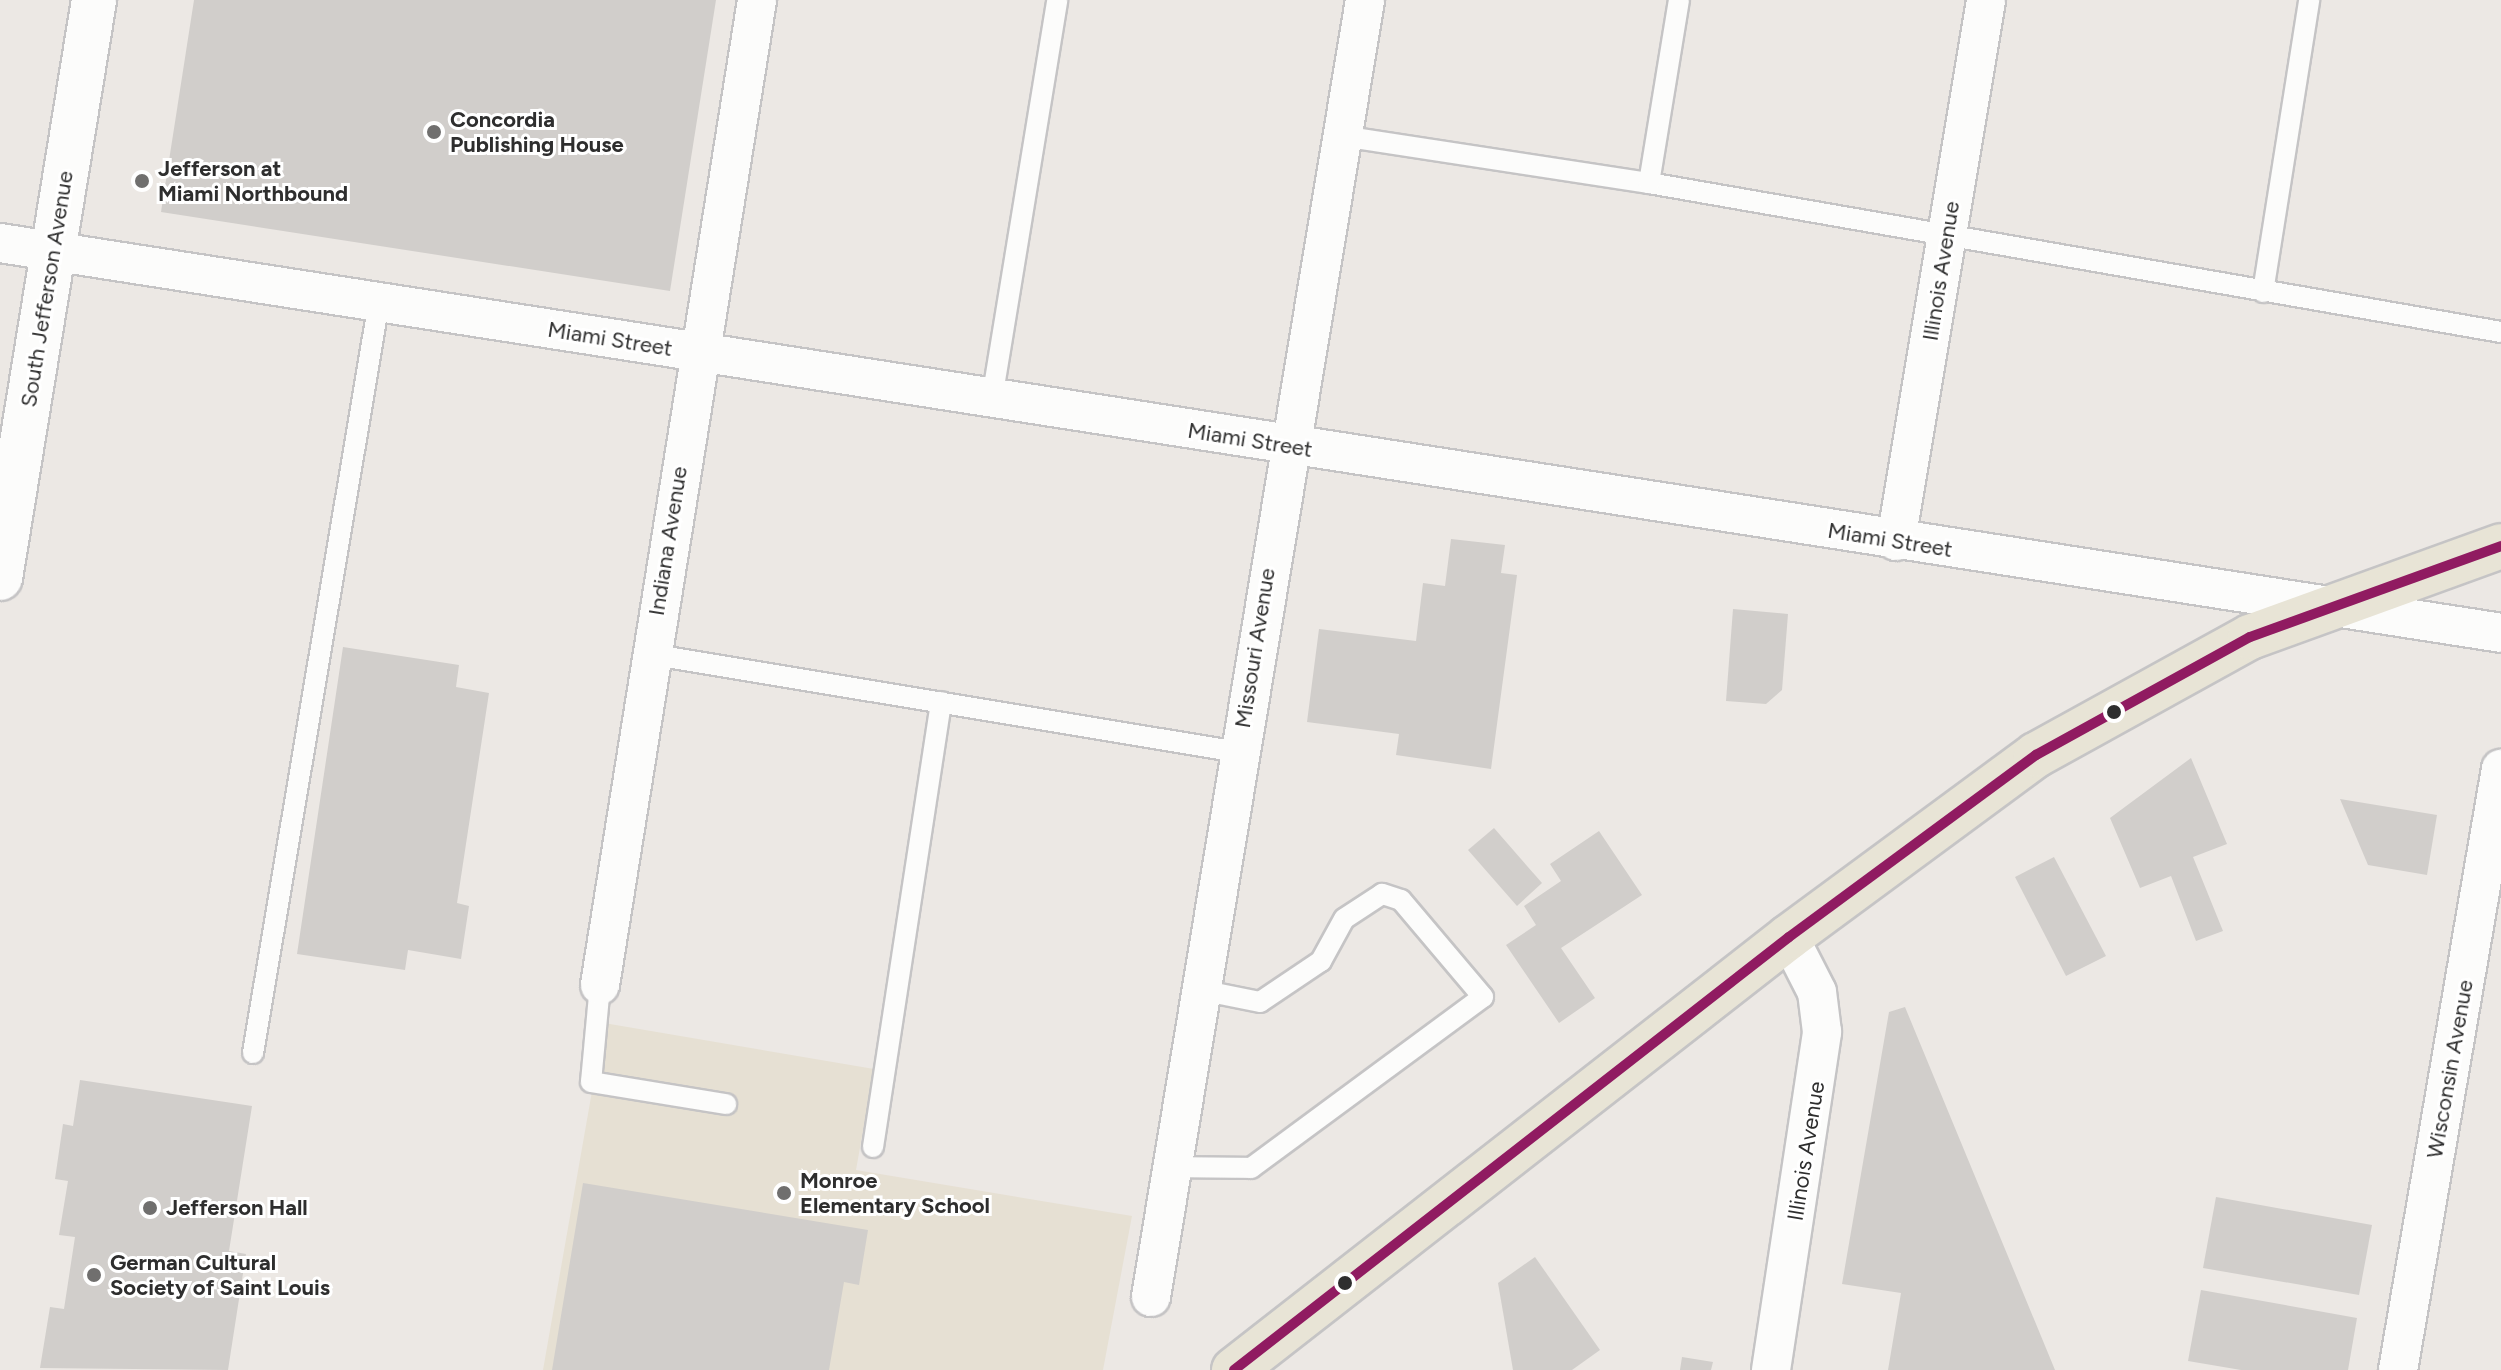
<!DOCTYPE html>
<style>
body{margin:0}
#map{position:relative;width:2501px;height:1370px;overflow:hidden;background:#ece8e4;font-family:Figtree,sans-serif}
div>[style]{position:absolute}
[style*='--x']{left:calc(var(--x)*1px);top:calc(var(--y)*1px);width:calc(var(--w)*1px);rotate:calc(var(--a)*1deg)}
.education>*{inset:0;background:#e6e0d3}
.building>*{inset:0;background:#d1cecb}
.roads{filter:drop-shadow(2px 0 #c5c4c5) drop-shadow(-2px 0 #c5c4c5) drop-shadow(0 2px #c5c4c5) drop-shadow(0 -2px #c5c4c5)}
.service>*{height:20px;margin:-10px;padding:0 10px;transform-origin:10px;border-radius:10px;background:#fcfcfb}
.minor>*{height:38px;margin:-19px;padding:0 19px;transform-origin:19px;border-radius:19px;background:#fcfcfb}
.secondary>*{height:44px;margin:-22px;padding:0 22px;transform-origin:22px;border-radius:22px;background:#fcfcfb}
.primary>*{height:44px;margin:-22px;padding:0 22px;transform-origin:22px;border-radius:22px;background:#e8e4d6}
.bus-1>*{height:10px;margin:-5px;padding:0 5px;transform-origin:5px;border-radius:5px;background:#901b61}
.dots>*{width:22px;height:22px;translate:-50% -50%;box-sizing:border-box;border:4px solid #fff;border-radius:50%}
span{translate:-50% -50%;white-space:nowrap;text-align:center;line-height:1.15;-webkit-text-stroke:6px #fff;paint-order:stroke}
.poi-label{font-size:22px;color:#2e2e2e;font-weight:700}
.left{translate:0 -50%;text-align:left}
.street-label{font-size:22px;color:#2e2e2e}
</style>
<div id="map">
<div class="education">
<div style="clip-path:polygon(604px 1023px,874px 1069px,856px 1170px,1132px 1216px,1103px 1370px,543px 1370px)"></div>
</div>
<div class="building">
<div style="clip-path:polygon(194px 0,716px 0,670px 291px,161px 212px)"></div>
<div style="clip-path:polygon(1451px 539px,1505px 545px,1501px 573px,1517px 575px,1491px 769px,1396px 755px,1399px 734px,1307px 722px,1319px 629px,1416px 641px,1423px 583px,1445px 586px)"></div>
<div style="clip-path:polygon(1733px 609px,1788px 614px,1782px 690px,1766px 704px,1726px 701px)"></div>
<div style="clip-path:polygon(343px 647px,459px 665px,456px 687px,489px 693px,457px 903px,469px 906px,461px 959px,408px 950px,405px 970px,297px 954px)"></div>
<div style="clip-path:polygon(2191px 758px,2227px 844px,2193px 857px,2223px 931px,2196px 941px,2171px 876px,2140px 888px,2110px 818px)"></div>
<div style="clip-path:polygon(2340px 799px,2437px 815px,2427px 875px,2368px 865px)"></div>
<div style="clip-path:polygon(1494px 828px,1542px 883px,1517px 906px,1468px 850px)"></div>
<div style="clip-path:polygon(1599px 831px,1642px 895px,1561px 948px,1595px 998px,1559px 1023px,1506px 945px,1536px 925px,1524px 906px,1561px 881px,1550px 864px)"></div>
<div style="clip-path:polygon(2054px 857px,2106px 956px,2066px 976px,2015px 877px)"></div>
<div style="clip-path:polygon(1905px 1007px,2055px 1370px,1888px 1370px,1901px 1293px,1842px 1284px,1889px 1012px)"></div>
<div style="clip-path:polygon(80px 1080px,252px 1106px,229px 1251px,246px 1254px,228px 1370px,40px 1368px,50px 1307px,64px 1309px,75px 1237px,59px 1235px,68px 1181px,55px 1179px,63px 1124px,73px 1126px)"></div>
<div style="clip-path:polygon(583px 1183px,868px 1230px,859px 1285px,844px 1282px,829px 1370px,552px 1370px)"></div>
<div style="clip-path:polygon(2216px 1197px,2372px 1225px,2359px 1295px,2203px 1268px)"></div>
<div style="clip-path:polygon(1535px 1257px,1600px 1350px,1572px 1370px,1513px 1370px,1498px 1283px)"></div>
<div style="clip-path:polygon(2201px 1290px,2357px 1318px,2348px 1370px,2241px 1370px,2188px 1361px)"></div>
<div style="clip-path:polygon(1682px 1357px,1713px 1362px,1711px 1370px,1680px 1370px)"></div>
</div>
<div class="roads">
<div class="service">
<div style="--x:1341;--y:136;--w:312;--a:8.7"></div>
<div style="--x:1649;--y:183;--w:865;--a:9.92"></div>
<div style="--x:1649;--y:183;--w:185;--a:-80.7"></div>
<div style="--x:2263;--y:292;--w:296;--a:-81"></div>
<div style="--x:992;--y:399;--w:404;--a:-80.7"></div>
<div style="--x:649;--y:654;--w:597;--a:9.45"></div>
<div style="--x:600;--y:985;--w:97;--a:95.3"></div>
<div style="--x:591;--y:1082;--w:137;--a:9.3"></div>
<div style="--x:253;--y:1053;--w:761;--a:-80.48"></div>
<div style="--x:873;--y:1147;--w:450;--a:-81.3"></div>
<div style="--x:1171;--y:1167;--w:80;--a:0.7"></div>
<div style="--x:1251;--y:1168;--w:288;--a:-36.4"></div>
<div style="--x:1483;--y:997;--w:127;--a:-130.2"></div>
<div style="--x:1401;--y:900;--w:20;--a:-162"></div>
<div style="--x:1382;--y:894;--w:45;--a:146.7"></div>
<div style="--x:1344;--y:919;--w:48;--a:118.7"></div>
<div style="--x:1321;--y:961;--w:73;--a:146.1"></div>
<div style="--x:1260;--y:1002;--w:61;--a:-168.7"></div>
</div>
<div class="minor">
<div style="--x:0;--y:243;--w:2531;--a:8.86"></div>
<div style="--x:1896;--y:541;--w:548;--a:-80.55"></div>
<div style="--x:600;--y:985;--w:997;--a:-80.94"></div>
<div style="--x:1151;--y:1297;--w:1315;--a:-80.63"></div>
<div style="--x:1771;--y:1370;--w:342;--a:-81.4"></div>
<div style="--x:1822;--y:1032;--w:40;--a:-97.1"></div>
<div style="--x:1817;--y:992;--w:62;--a:-117"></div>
<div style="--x:2398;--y:1370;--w:610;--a:-80.28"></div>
</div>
<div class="secondary">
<div style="--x:0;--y:578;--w:586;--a:-80.76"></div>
</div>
<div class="primary">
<div style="--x:1234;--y:1370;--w:704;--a:-37.96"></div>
<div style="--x:1789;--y:937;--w:307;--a:-36.4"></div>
<div style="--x:2036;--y:755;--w:244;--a:-28.9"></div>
<div style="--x:2250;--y:637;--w:267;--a:-19.9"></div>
</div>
</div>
<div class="bus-1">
<div style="--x:1234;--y:1370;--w:704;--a:-37.96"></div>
<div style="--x:1789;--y:937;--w:307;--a:-36.4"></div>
<div style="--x:2036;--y:755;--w:244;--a:-28.9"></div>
<div style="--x:2250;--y:637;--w:267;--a:-19.9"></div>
</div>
<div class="dots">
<div style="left:434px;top:132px;background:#706f6e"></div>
<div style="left:142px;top:181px;background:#706f6e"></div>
<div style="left:2114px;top:712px;background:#2e2e2e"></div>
<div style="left:784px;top:1193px;background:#706f6e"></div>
<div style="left:150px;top:1208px;background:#706f6e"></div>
<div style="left:94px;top:1275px;background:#706f6e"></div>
<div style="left:1345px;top:1283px;background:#2e2e2e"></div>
</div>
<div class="poi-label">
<span class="left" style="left:450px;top:132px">Concordia<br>Publishing House</span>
<span class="left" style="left:158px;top:181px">Jefferson at<br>Miami Northbound</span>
<span class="left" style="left:800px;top:1193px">Monroe<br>Elementary School</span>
<span class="left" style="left:166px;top:1208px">Jefferson Hall</span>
<span class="left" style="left:110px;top:1275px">German Cultural<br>Society of Saint Louis</span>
</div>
<div class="street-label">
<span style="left:1941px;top:271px;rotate:-81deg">Illinois Avenue</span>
<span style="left:47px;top:289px;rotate:-81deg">South Jefferson Avenue</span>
<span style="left:610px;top:339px;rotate:9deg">Miami Street</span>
<span style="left:1250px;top:440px;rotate:9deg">Miami Street</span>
<span style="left:1890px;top:540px;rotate:9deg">Miami Street</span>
<span style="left:668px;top:541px;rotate:-81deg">Indiana Avenue</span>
<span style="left:1255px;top:648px;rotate:-81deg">Missouri Avenue</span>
<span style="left:2450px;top:1069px;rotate:-80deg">Wisconsin Avenue</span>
<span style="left:1806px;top:1151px;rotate:-81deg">Illinois Avenue</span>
</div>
</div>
